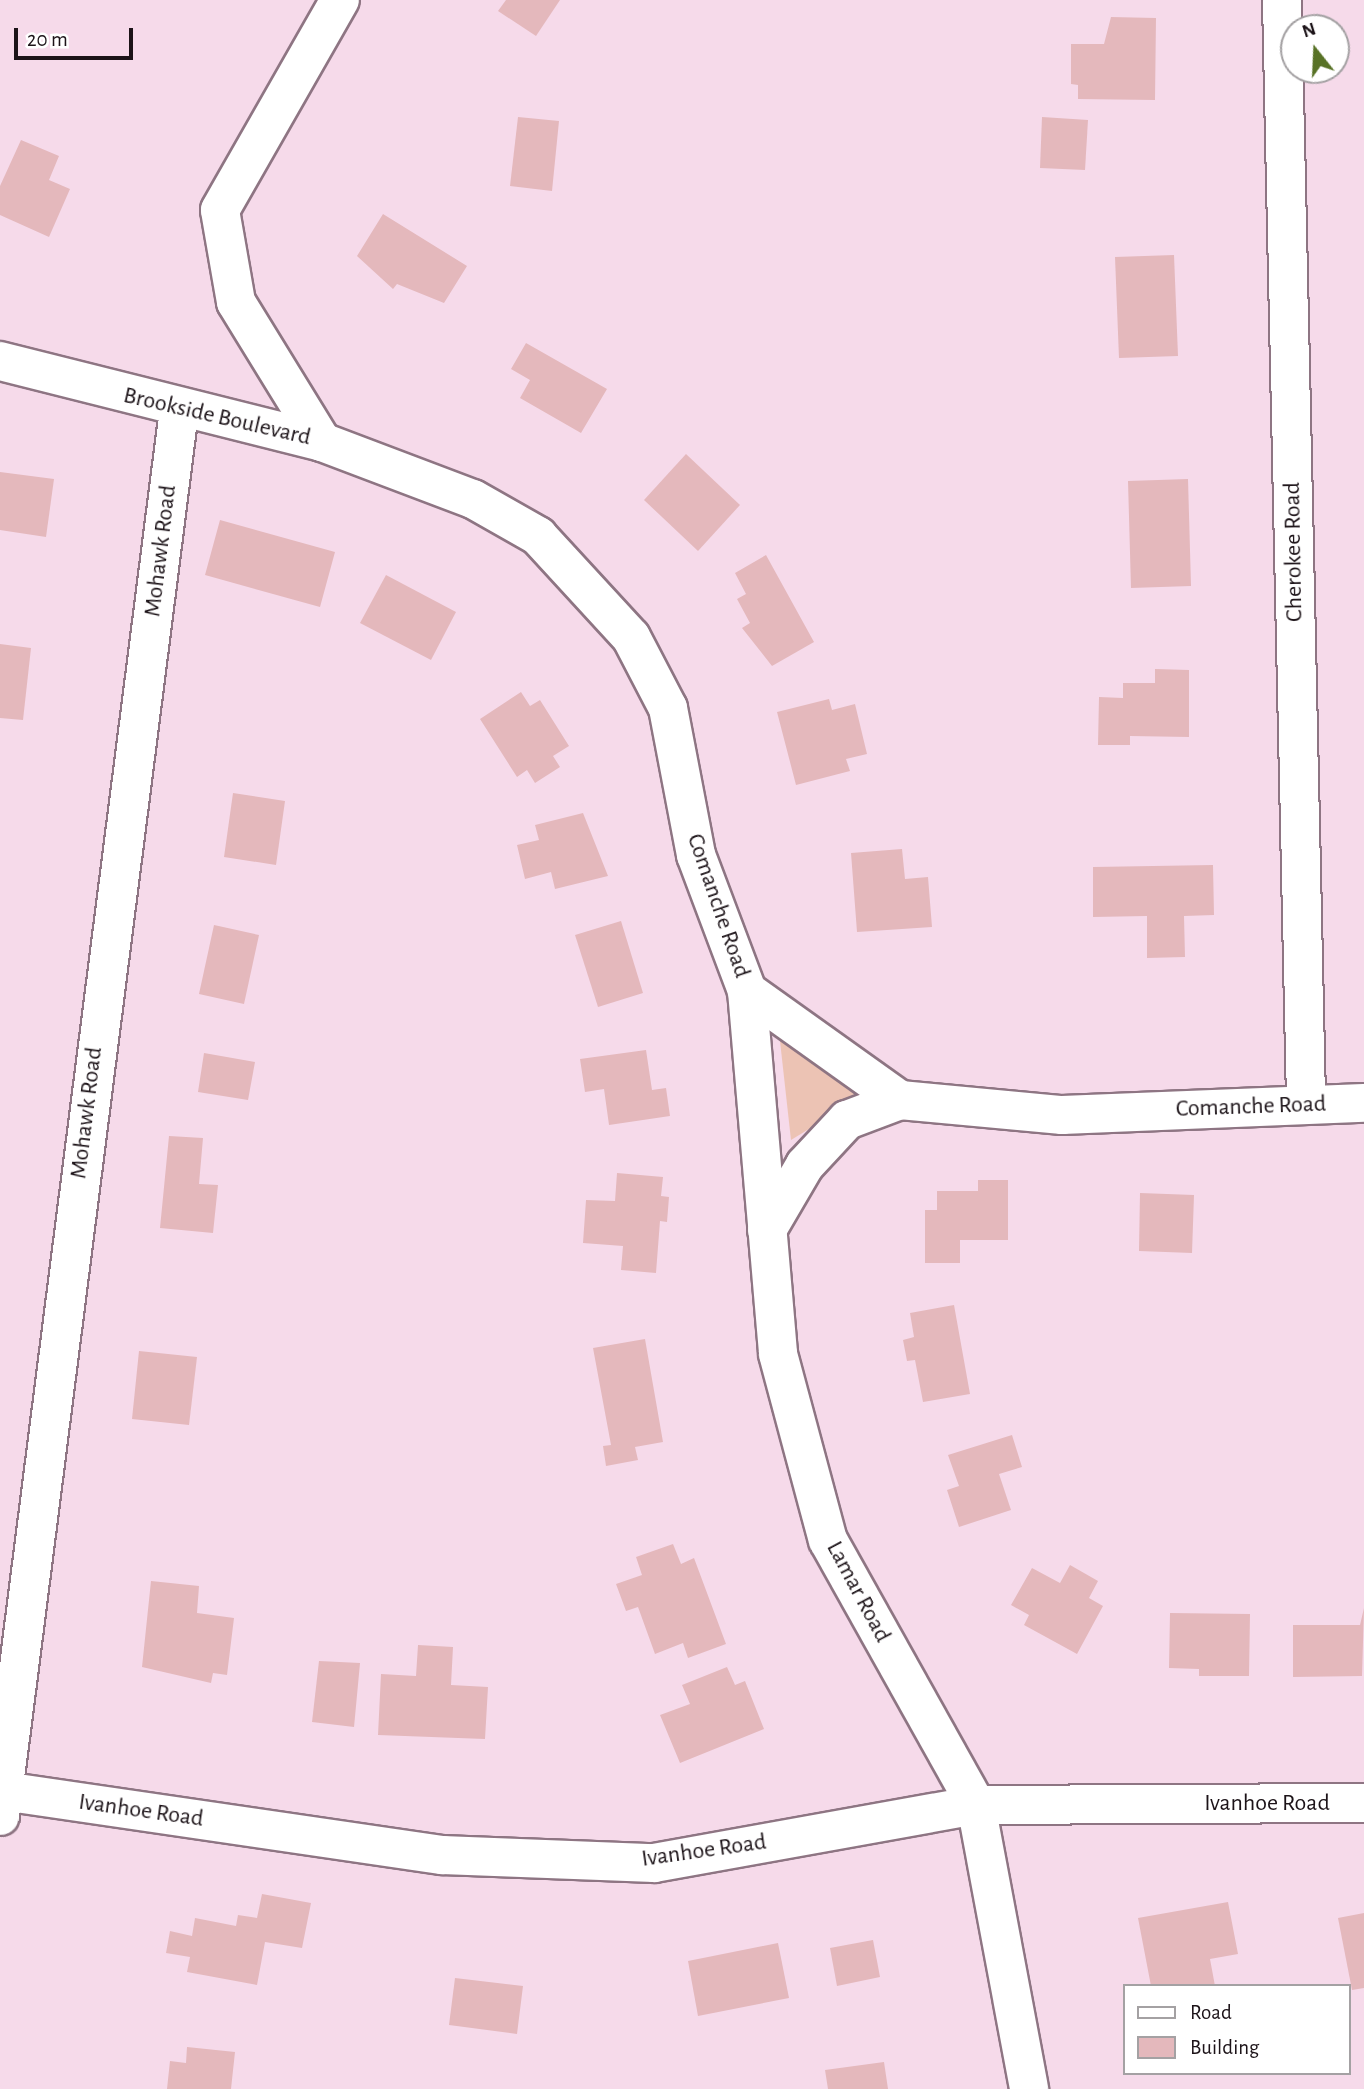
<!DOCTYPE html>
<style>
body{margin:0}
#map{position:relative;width:1364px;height:2089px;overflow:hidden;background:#f6daea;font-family:"Alegreya Sans",sans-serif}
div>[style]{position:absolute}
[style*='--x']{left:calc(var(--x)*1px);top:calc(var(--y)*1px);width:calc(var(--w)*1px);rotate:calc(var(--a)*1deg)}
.green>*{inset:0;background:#ecc3b4}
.building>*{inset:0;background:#e4b8bc}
.roads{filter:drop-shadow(2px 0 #8e7583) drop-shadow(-2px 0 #8e7583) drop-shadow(0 2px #8e7583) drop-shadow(0 -2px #8e7583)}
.street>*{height:38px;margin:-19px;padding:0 19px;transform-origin:19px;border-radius:19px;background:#fff}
span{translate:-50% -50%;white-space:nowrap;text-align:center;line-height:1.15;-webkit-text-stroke:5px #fff;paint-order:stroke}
.street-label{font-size:24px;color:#1c1318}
.legend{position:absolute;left:1123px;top:1984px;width:228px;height:91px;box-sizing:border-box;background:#fff;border:2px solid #a4a1a3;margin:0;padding:9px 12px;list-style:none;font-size:21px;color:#1c1318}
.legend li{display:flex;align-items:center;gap:14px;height:35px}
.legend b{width:35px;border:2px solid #a4a1a3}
.north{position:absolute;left:1280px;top:14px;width:70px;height:70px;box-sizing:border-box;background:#fff;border:2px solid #a4a1a3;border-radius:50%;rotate:342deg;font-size:19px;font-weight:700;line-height:28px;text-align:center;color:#1c1318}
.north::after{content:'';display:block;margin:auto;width:24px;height:32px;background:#587226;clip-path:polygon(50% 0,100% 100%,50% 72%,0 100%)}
.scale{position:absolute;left:14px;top:28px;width:119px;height:32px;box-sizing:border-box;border:4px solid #1c1318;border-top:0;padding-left:9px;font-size:21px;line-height:24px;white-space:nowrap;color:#1c1318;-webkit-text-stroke:5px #fff;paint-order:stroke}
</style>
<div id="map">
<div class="green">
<div style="clip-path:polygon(779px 1032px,871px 1091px,791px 1140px)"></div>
</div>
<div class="building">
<div style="clip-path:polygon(506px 0,560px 0,536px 36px,498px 11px)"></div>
<div style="clip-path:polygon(1111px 17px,1156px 18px,1155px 100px,1078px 99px,1078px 85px,1071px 84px,1071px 44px,1104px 44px)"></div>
<div style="clip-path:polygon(518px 117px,559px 121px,552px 191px,510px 186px)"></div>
<div style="clip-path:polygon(1042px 117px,1088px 120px,1085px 170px,1040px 168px)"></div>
<div style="clip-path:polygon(21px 140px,59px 156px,49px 180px,70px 189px,49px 237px,0 215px,0 186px)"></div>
<div style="clip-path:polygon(383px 214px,467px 266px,444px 303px,397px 284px,393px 289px,357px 256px)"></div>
<div style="clip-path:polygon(1174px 255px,1178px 356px,1119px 358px,1115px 257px)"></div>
<div style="clip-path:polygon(526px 343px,607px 389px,581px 433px,520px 398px,530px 380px,511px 369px)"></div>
<div style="clip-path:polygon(686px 454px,740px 505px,698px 551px,644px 500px)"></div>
<div style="clip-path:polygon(0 472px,54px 479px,46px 537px,0 530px)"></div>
<div style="clip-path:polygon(1188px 479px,1191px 586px,1131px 588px,1128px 481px)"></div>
<div style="clip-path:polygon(220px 520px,335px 552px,320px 607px,205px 575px)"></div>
<div style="clip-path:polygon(766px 555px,814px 642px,772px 666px,742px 628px,750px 623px,737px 599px,746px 594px,735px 573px)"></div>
<div style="clip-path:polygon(386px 575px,456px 612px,431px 660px,360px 623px)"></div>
<div style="clip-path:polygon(0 644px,31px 648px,23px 720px,0 718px)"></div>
<div style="clip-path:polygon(1155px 669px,1189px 670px,1189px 737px,1130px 736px,1130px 745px,1098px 745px,1099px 697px,1123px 698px,1123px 683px,1155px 683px)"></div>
<div style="clip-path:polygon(521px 692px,530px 706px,540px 700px,569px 746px,553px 756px,560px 767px,535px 783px,527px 770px,517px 777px,480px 719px)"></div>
<div style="clip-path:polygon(829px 699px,832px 710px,855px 704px,867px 754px,846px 759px,850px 771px,796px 785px,777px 712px)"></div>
<div style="clip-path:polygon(233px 793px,285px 801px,276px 865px,224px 857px)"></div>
<div style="clip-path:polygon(583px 813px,608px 876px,555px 889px,551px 872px,525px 879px,517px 845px,539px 840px,535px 825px)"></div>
<div style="clip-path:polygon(902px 849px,905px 879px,928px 877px,932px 927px,857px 932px,851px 853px)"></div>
<div style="clip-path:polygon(1213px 865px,1214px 915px,1184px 916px,1185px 957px,1147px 958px,1147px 916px,1093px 917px,1093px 867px)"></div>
<div style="clip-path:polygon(621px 921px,643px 993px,598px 1007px,575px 935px)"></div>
<div style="clip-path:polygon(214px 925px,259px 935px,244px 1004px,199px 994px)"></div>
<div style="clip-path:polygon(646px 1050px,652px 1090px,666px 1088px,670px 1116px,609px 1125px,604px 1089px,585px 1092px,580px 1059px)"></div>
<div style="clip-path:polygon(204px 1053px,255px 1062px,248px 1100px,198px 1092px)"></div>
<div style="clip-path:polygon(169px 1136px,203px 1138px,199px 1184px,218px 1185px,213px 1233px,160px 1228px)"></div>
<div style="clip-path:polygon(617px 1173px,663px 1177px,661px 1196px,669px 1197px,667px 1222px,660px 1221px,656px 1273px,621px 1270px,623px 1246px,583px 1243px,586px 1200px,615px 1201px)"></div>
<div style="clip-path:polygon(978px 1180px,1008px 1180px,1008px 1240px,960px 1240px,960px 1263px,925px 1263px,925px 1210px,937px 1210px,937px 1191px,978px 1191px)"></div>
<div style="clip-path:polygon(1140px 1193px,1194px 1195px,1192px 1253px,1139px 1251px)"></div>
<div style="clip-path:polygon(954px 1305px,970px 1394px,923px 1402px,915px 1360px,907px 1361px,903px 1340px,914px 1337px,910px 1313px)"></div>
<div style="clip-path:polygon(645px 1339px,663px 1442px,635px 1447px,638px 1460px,606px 1466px,603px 1446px,611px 1445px,593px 1348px)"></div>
<div style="clip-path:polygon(139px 1351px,197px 1357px,189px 1425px,132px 1419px)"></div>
<div style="clip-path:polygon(1012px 1435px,1022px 1467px,999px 1474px,1011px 1510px,959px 1527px,947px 1490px,959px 1486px,948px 1455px)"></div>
<div style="clip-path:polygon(673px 1544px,681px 1564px,694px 1558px,726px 1644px,688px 1658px,683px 1643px,655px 1654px,638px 1607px,626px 1611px,616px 1584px,642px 1575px,636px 1557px)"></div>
<div style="clip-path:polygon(1070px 1565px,1098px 1581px,1089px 1598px,1103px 1606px,1077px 1654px,1024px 1625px,1029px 1615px,1011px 1605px,1032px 1568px,1060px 1583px)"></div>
<div style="clip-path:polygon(151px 1581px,199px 1586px,197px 1613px,234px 1618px,227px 1675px,213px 1673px,211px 1683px,142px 1667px)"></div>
<div style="clip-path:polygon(1364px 1608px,1362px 1676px,1293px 1677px,1293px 1625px,1360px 1625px)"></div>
<div style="clip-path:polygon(1170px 1613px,1250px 1614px,1249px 1676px,1199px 1676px,1199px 1669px,1169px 1668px)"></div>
<div style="clip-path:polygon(418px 1645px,453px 1647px,451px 1685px,488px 1687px,485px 1739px,378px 1735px,381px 1674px,416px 1676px)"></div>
<div style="clip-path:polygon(319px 1661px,360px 1663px,354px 1727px,312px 1722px)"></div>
<div style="clip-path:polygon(727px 1667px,735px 1685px,745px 1681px,764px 1729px,680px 1763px,660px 1715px,690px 1704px,682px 1685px)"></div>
<div style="clip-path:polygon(262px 1894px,311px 1903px,302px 1948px,265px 1942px,257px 1985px,187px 1972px,190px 1957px,166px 1953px,170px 1931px,192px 1936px,195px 1918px,236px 1926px,238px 1915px,257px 1918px)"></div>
<div style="clip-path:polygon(1228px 1902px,1238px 1954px,1210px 1959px,1215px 1986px,1151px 1986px,1138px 1918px)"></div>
<div style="clip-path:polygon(1364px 1913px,1364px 1988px,1352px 1990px,1338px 1918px)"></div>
<div style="clip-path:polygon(873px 1940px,880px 1977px,837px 1986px,830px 1948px)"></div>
<div style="clip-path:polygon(778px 1943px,789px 1998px,698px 2016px,688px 1961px)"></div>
<div style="clip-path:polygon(455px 1978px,523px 1986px,517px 2034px,449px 2025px)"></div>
<div style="clip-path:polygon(187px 2047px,235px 2052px,231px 2089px,167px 2089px,170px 2061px,186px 2063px)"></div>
<div style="clip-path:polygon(884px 2062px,888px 2089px,828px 2089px,825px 2070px)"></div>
</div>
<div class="roads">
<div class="street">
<div style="--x:1282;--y:0;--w:1104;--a:88.75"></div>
<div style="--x:0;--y:361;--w:332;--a:14.1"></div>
<div style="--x:322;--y:442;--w:161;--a:20.7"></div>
<div style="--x:473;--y:499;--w:75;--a:29.6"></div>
<div style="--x:538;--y:536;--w:137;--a:47.4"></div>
<div style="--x:631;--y:637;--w:80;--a:62.5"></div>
<div style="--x:668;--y:708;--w:150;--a:79.2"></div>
<div style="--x:696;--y:855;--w:145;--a:69.4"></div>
<div style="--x:747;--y:991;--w:188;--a:35.5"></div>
<div style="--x:900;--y:1100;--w:163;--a:5.3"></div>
<div style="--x:1062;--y:1115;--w:302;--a:-2.3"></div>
<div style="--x:322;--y:442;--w:164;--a:-121.6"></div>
<div style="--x:236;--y:302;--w:93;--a:-99.9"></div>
<div style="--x:220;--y:210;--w:242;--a:-60.3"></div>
<div style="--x:747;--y:991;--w:364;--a:85.1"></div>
<div style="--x:778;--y:1354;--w:193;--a:75"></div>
<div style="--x:828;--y:1540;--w:304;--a:60.8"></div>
<div style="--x:976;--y:1805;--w:289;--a:79.4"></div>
<div style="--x:767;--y:1230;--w:75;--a:-59.7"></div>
<div style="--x:805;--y:1165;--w:62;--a:-47"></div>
<div style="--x:847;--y:1120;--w:57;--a:-20.7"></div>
<div style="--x:3;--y:1791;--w:444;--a:8.3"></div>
<div style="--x:442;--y:1855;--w:212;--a:2.2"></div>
<div style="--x:654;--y:1863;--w:327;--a:-10.2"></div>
<div style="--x:976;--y:1805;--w:388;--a:-0.3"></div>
<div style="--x:0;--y:1816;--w:1416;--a:-82.74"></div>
</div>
</div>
<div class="street-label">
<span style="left:217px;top:417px;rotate:13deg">Brookside Boulevard</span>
<span style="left:161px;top:551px;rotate:-83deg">Mohawk Road</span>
<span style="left:1294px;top:552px;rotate:-91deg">Cherokee Road</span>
<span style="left:718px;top:906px;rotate:71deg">Comanche Road</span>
<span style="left:1251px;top:1107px;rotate:-2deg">Comanche Road</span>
<span style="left:87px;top:1113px;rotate:-83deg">Mohawk Road</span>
<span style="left:858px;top:1592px;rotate:62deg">Lamar Road</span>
<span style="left:1267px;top:1804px">Ivanhoe Road</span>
<span style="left:141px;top:1811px;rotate:8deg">Ivanhoe Road</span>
<span style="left:704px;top:1851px;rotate:-8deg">Ivanhoe Road</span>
</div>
<ul class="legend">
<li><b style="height:9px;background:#fff"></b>Road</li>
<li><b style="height:19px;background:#e4b8bc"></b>Building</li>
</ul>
<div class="north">N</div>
<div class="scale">20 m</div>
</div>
